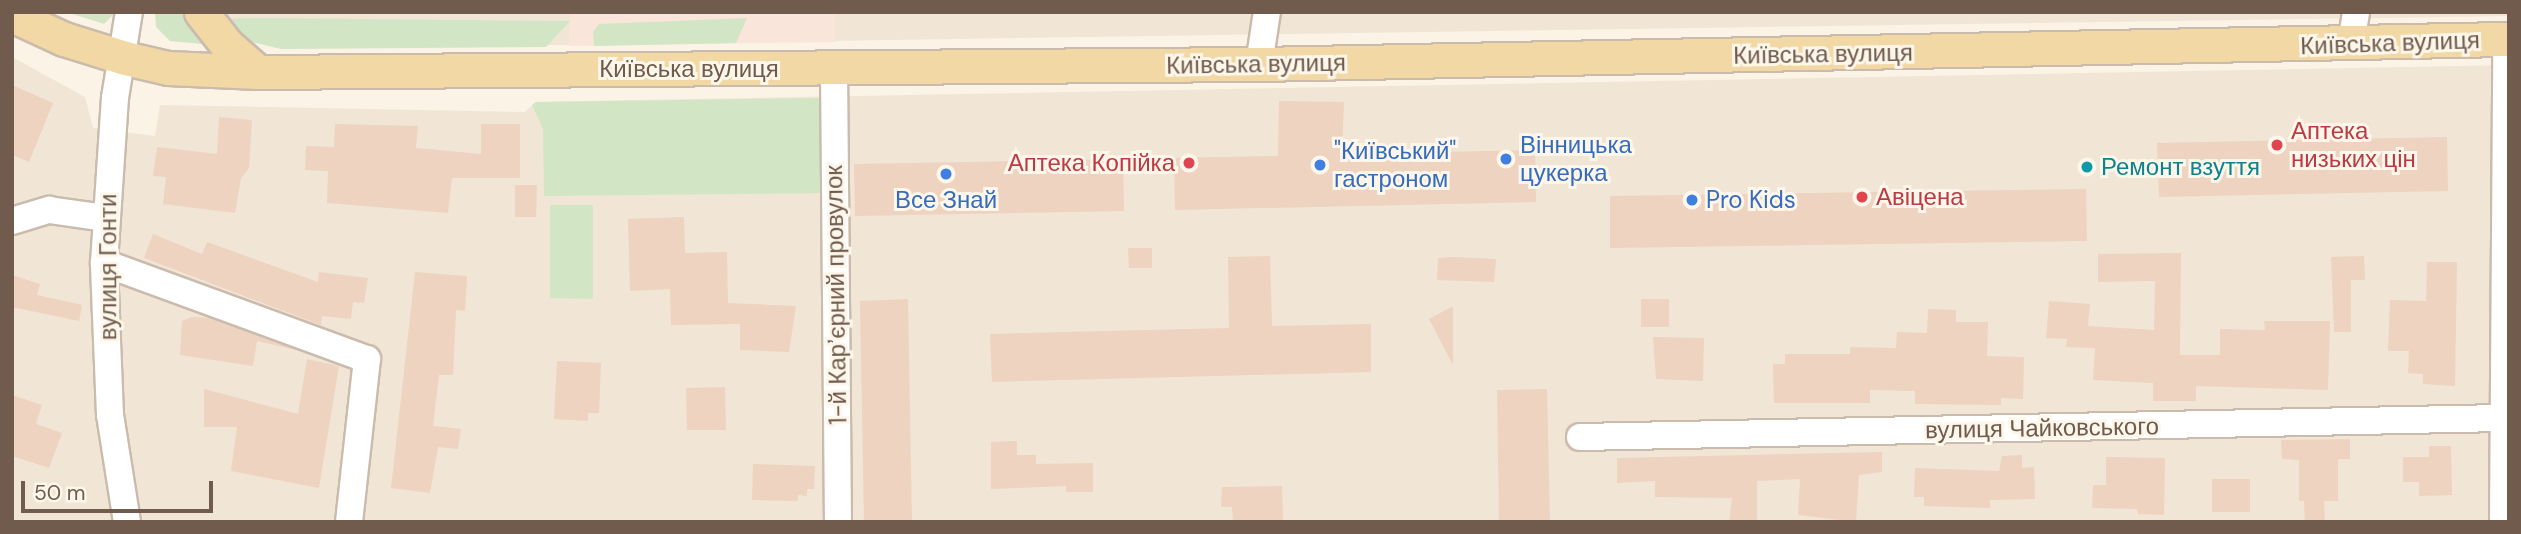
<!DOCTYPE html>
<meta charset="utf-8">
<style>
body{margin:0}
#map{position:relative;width:2521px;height:534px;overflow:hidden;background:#faf3e6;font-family:"DM Sans",sans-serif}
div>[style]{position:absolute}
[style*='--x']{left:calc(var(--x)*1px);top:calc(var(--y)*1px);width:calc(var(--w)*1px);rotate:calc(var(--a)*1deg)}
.residential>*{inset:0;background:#f1e5d5}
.commercial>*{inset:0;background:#f9e5da}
.green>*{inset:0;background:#d2e6c6}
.building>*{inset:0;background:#edd3c0}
.roads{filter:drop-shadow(2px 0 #cabbad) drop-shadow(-2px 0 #cabbad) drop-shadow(0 2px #cabbad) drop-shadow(0 -2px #cabbad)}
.minor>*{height:26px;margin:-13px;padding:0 13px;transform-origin:13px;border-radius:13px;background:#fff}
.major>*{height:33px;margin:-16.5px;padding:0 16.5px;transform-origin:16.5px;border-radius:16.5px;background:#f2d8a4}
.dots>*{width:19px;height:19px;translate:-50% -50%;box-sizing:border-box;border:4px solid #fdf7eb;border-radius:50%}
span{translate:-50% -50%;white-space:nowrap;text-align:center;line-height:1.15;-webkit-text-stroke:6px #fdf7eb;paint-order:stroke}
.street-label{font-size:24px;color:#705b4d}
.health-label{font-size:24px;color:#be3a42}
.left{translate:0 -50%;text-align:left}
.right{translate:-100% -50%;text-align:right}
.shop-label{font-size:24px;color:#366cbe}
.culture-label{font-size:24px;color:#0d838f}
.frame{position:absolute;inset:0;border:14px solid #705b4d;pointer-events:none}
.scale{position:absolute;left:21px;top:481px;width:192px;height:32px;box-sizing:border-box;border:4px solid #705b4d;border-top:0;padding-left:9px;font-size:21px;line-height:24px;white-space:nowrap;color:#705b4d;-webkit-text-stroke:5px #fdf7eb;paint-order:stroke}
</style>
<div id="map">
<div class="residential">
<div style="clip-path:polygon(212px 12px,2509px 12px,2509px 16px,281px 49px)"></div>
<div style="clip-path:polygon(12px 57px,85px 97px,93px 128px,155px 136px,160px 105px,525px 112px,536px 102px,2509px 65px,2509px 522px,12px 522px)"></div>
</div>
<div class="commercial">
<div style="clip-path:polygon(570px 12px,835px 12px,835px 42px,569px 46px)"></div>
</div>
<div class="green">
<div style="clip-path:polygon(66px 12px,116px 12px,104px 24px)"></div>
<div style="clip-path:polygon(155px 12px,183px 12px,202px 35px,202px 44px,170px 41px,156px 27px)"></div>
<div style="clip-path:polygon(747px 18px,736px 43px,594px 46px,593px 32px,599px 24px)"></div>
<div style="clip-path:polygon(219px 19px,261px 18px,570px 21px,546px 47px,281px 49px,240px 39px)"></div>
<div style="clip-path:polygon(824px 98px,824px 193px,544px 196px,543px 129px,532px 105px,536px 102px)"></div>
<div style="clip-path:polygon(550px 205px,593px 205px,593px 299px,550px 298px)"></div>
</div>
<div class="building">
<div style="clip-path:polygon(12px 85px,53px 103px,29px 162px,12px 155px)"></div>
<div style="clip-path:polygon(1279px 101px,1344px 102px,1342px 154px,1535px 150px,1536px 202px,1175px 210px,1174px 158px,1278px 156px)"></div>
<div style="clip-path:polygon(219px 117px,252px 120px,249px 168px,241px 178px,235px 213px,163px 204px,166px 177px,153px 176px,157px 147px,217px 154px)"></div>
<div style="clip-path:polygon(335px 124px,418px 126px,416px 148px,481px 154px,481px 124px,520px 124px,520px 178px,452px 178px,448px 213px,327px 203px,328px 171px,305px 170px,306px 146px,334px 147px)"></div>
<div style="clip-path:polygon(2447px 137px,2448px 191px,2159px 197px,2157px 143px)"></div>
<div style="clip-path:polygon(1123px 159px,1124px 211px,855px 216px,854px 164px)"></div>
<div style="clip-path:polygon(515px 185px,537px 185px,536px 217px,515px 217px)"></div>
<div style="clip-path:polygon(2086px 189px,2087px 241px,1610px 248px,1610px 196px)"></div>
<div style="clip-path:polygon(684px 217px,685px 253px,727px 252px,728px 303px,796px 306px,789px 352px,740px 350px,740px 324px,671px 325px,670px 289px,630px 291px,628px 219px)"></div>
<div style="clip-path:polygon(153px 234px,202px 254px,207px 242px,318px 282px,319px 272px,368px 278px,364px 303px,353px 302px,351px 319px,322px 316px,321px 325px,144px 258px)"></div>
<div style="clip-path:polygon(1128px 248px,1152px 248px,1152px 268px,1129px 268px)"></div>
<div style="clip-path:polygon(2181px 253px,2180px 355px,2220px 355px,2220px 329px,2265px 330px,2264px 321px,2330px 321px,2328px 390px,2196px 386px,2196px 401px,2153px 401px,2153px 383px,2093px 380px,2095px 348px,2066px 347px,2067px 339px,2046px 338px,2049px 301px,2090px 304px,2088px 326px,2154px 330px,2155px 281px,2098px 282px,2098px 254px)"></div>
<div style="clip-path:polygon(1270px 256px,1272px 326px,1371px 324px,1371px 372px,992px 382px,990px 334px,1229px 328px,1228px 257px)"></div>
<div style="clip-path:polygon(2364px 256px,2365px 280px,2351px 280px,2351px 332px,2334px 332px,2331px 257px)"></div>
<div style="clip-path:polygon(1453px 257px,1496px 259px,1494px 282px,1437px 280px,1438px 258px)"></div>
<div style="clip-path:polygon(2427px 262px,2457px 262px,2455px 386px,2423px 384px,2423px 374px,2408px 373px,2409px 351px,2388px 351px,2390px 300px,2426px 301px)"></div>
<div style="clip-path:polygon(415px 272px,467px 276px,465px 311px,456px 310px,453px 375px,439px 375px,433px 426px,461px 429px,458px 449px,438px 447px,430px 493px,391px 488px)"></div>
<div style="clip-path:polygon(12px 275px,40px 284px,37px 295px,82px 305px,79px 321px,12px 307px)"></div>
<div style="clip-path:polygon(908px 299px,912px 522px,864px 522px,860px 301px)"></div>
<div style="clip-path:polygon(1641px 299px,1669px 299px,1669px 327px,1641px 327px)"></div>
<div style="clip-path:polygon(1453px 306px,1453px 365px,1429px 319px)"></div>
<div style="clip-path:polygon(1928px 309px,1956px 310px,1956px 322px,1988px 322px,1987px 356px,2024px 357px,2023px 399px,2001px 398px,2001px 405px,1915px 404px,1915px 391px,1870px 390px,1870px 403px,1774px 403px,1773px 364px,1785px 364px,1785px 354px,1850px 354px,1850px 347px,1896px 348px,1897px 332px,1927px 333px)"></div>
<div style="clip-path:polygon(192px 317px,210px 318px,300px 351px,257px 341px,253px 366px,180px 355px,182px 321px)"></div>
<div style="clip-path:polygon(1653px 337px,1704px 338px,1703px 381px,1656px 379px)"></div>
<div style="clip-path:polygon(307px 359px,339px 366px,319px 488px,231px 471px,237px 427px,204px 427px,204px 389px,298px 414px)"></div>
<div style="clip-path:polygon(557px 361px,601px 363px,599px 413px,588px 413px,588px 421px,554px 419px)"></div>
<div style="clip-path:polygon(725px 387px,726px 430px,687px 430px,686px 388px)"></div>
<div style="clip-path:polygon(1547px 389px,1550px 522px,1499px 522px,1497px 390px)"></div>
<div style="clip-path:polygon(12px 395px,42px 405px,36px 424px,62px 433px,49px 468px,12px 456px)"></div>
<div style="clip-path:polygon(2350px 439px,2350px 459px,2338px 459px,2338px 501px,2324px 501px,2325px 522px,2305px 522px,2304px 501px,2299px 501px,2299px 460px,2282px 459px,2281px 440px)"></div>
<div style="clip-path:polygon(1017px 441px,1017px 455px,1036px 455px,1036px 464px,1093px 463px,1093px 492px,1066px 492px,1066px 486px,991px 489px,991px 442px)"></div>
<div style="clip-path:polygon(2429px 446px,2451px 446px,2452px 495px,2419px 496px,2419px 482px,2403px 482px,2403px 457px,2429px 457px)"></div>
<div style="clip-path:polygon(1882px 452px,1882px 472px,1859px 475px,1856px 522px,1798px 515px,1800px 479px,1757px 481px,1757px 522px,1729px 522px,1732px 498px,1655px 497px,1655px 481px,1617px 483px,1617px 458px)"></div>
<div style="clip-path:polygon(2022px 455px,2022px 468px,2034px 467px,2035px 499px,1990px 500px,1990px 508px,1924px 506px,1924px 497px,1914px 497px,1915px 468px,1999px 471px,2002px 456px)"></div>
<div style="clip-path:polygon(2106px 457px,2165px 458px,2164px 515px,2138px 514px,2137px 509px,2092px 508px,2093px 485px,2106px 485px)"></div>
<div style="clip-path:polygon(753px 464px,815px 466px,814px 489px,807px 489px,807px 496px,798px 495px,798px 501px,752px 500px)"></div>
<div style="clip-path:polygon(2212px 479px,2250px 479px,2250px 512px,2212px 512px)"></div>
<div style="clip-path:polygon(1282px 486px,1283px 522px,1233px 522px,1232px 507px,1221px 507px,1222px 487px)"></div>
</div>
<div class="roads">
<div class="minor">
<div style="--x:2351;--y:44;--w:32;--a:-81"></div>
<div style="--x:1259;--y:64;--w:53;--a:-81.3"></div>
<div style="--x:834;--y:68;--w:454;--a:89.5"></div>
<div style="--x:12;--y:221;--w:39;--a:-17"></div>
<div style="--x:49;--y:210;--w:58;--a:8"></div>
<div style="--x:104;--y:263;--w:280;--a:20.1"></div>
<div style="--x:367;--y:359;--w:164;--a:96.3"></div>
<div style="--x:1580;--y:437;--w:925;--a:-1.18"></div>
<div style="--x:127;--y:522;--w:108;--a:-99"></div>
<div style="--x:110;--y:415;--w:152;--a:-92.3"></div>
<div style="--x:104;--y:263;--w:165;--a:-86.2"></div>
<div style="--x:115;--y:98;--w:87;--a:-80.8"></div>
<div style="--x:2503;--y:522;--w:483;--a:-89.6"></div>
</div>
<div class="major">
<div style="--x:201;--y:12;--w:42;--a:51.8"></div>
<div style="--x:227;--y:45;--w:41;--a:41.1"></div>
<div style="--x:12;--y:15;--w:57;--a:24.8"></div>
<div style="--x:64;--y:39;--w:64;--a:17.3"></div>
<div style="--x:125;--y:58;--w:44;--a:13.1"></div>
<div style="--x:168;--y:68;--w:90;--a:2.5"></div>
<div style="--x:258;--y:72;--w:1001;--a:-0.46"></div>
<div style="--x:1259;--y:64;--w:1250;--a:-1.15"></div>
</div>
</div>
<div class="dots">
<div style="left:2277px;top:145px;background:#e0444e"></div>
<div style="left:1506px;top:159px;background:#3f7fe0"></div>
<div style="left:1189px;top:163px;background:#e0444e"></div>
<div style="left:1320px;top:165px;background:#3f7fe0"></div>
<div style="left:2087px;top:167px;background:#0f9aa8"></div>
<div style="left:946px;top:174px;background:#3f7fe0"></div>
<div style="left:1862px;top:197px;background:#e0444e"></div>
<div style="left:1692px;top:200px;background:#3f7fe0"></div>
</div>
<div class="street-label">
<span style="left:2390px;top:43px;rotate:-2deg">Київська вулиця</span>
<span style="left:1823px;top:54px;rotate:-1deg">Київська вулиця</span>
<span style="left:1256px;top:64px;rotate:-1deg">Київська вулиця</span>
<span style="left:689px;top:69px">Київська вулиця</span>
<span style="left:108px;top:267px;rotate:-90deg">вулиця Гонти</span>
<span style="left:836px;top:295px;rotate:-91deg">1-й Карʼєрний провулок</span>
<span style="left:2042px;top:428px;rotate:-1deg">вулиця Чайковського</span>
</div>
<div class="health-label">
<span class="left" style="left:2291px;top:145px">Аптека<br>низьких цін</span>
<span class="right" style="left:1175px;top:163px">Аптека Копійка</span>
<span class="left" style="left:1876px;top:197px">Авіцена</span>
</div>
<div class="shop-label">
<span class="left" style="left:1520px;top:159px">Вінницька<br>цукерка</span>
<span class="left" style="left:1334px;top:165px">"Київський"<br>гастроном</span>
<span style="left:946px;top:200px">Все Знай</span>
<span class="left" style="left:1706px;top:200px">Pro Kids</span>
</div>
<div class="culture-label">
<span class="left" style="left:2101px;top:167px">Ремонт взуття</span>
</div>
<div class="frame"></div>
<div class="scale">50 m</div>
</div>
